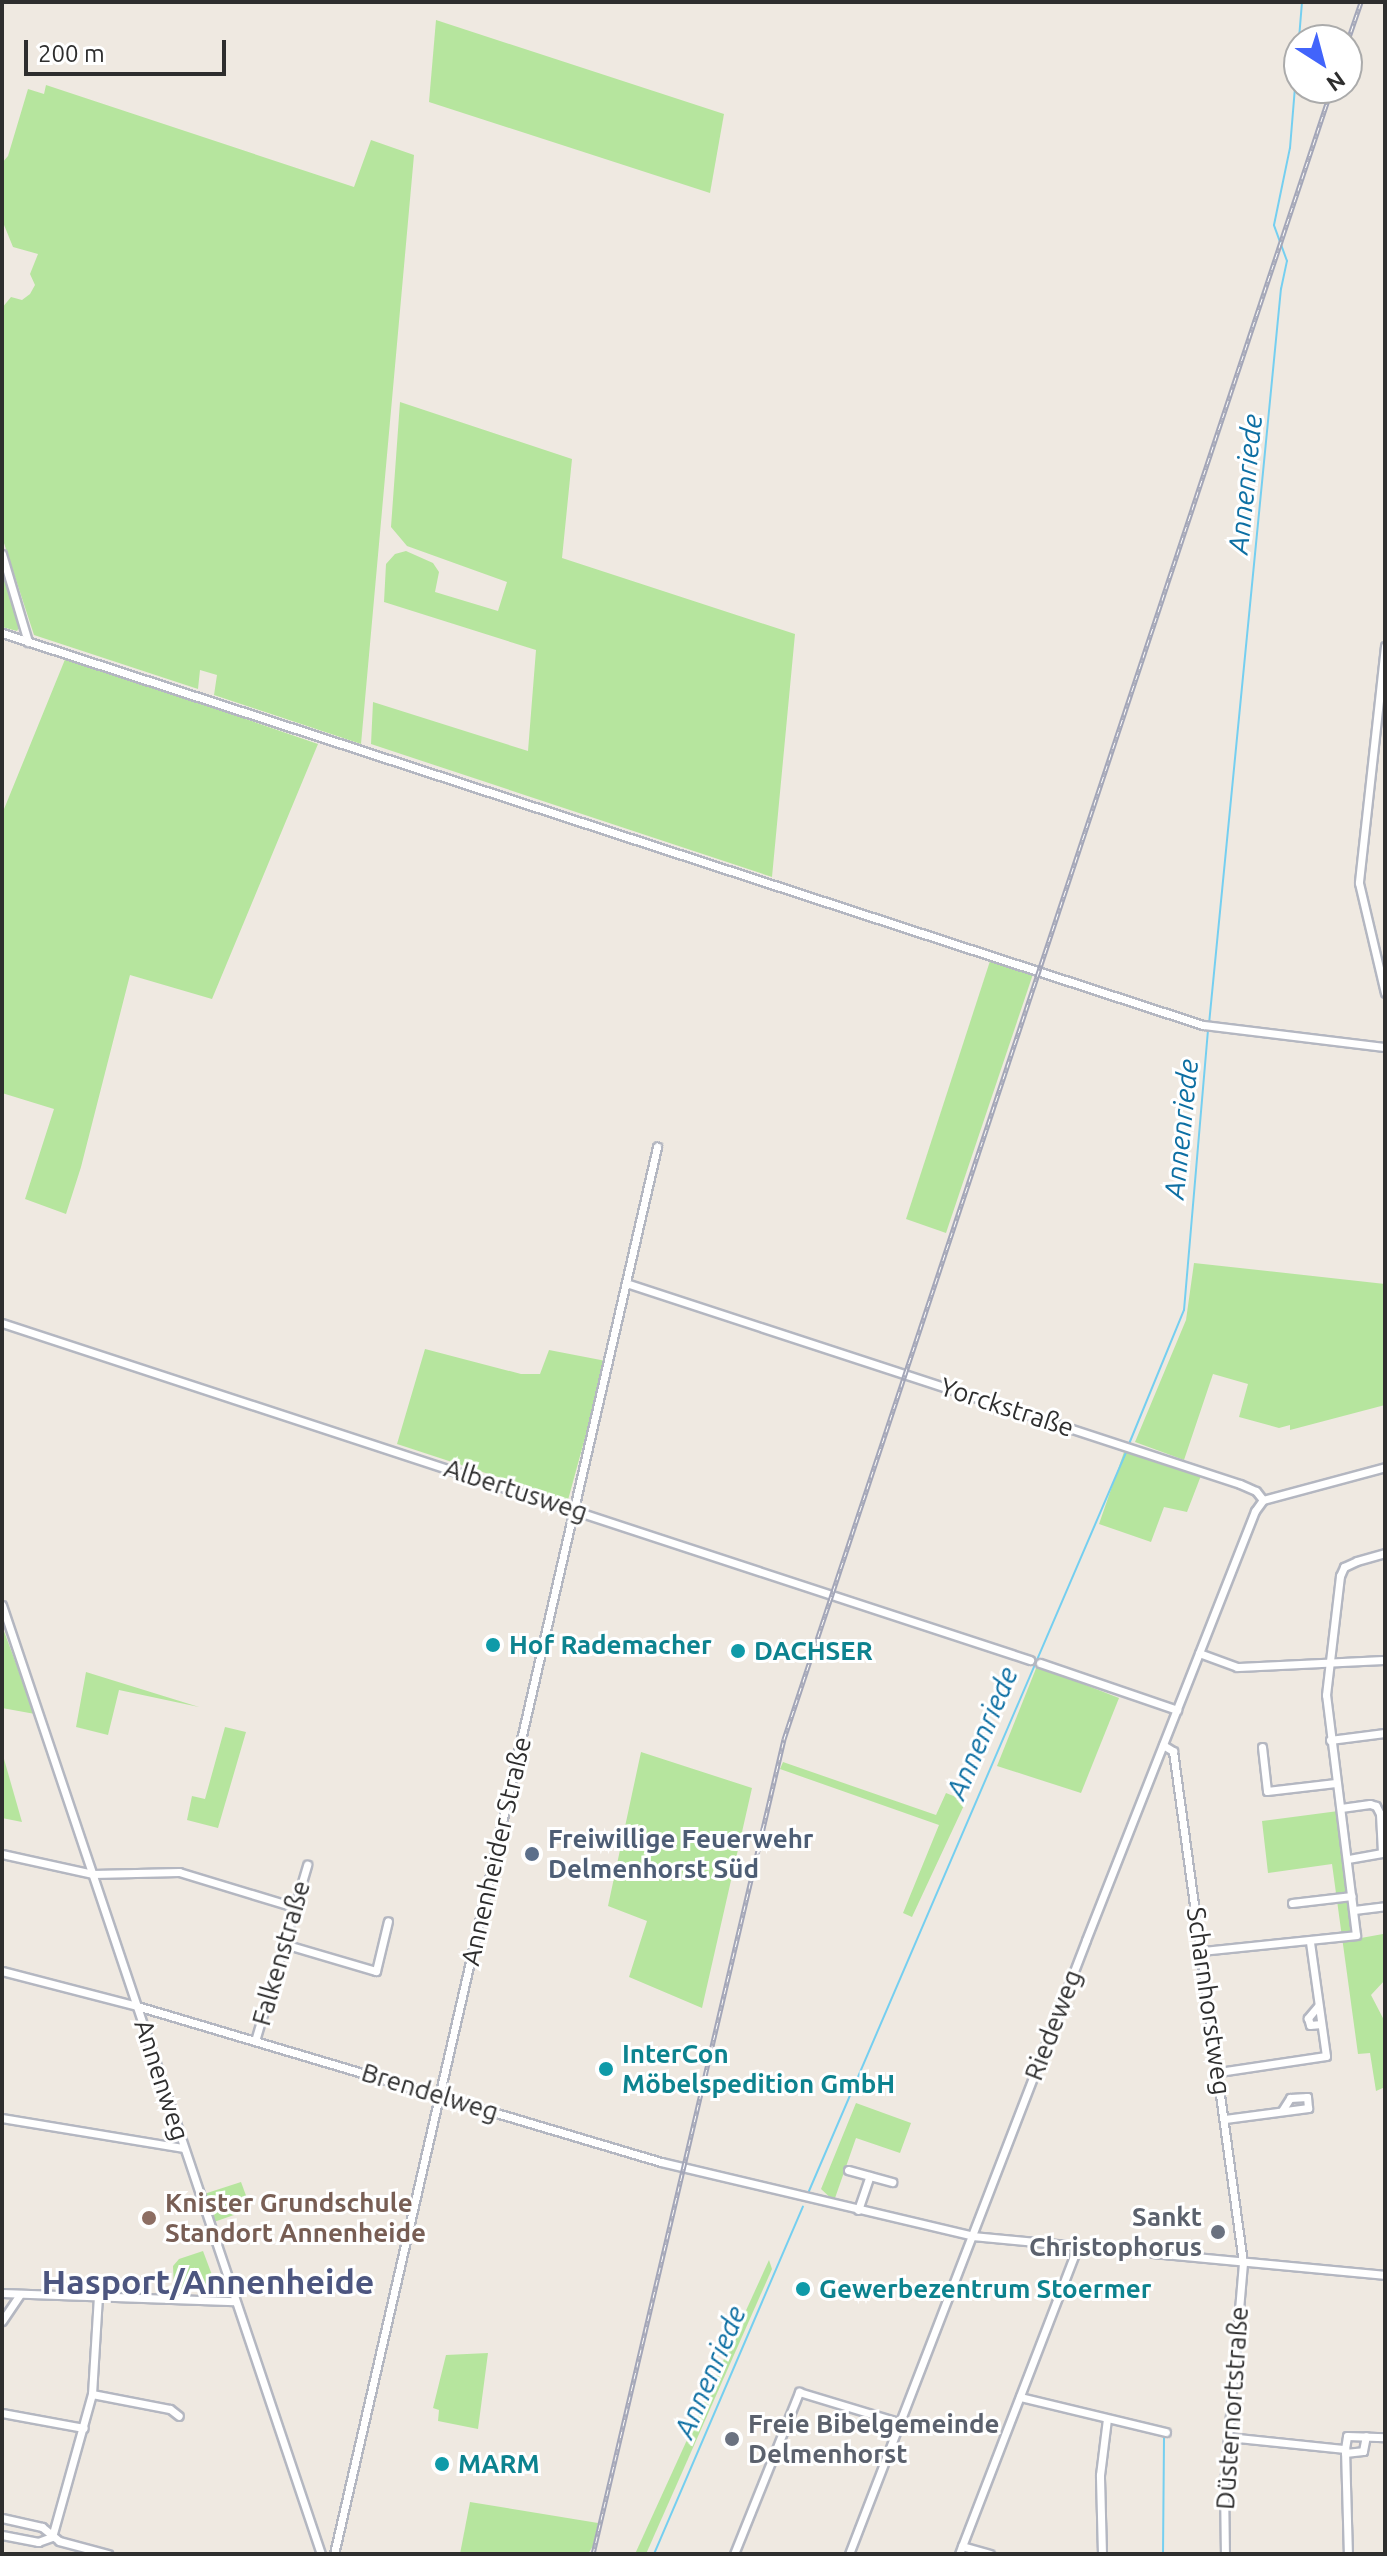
<!DOCTYPE html>
<meta charset="utf-8">
<style>
body{margin:0}
#map{position:relative;width:1387px;height:2556px;overflow:hidden;background:#efe9e1;font-family:Ubuntu,sans-serif}
div>[style]{position:absolute}
[style*='--x']{left:calc(var(--x)*1px);top:calc(var(--y)*1px);width:calc(var(--w)*1px);rotate:calc(var(--a)*1deg)}
.green>*{inset:0;background:#b6e59e}
.stream>*{height:2px;margin:-1px;padding:0 1px;transform-origin:1px;border-radius:1px;background:#75cff0}
.roads{filter:drop-shadow(2px 0 #b4b7c1) drop-shadow(-2px 0 #b4b7c1) drop-shadow(0 2px #b4b7c1) drop-shadow(0 -2px #b4b7c1)}
.minor>*{height:7px;margin:-3.5px;padding:0 3.5px;transform-origin:3.5px;border-radius:3.5px;background:#fff}
.rail>*{height:5px;margin-top:-2.5px;transform-origin:0;background:repeating-linear-gradient(90deg,#fff 0 6px,#a3a6b8 0 12px);box-sizing:border-box;border-block:2px solid #a3a6b8}
.dots>*{width:22px;height:22px;translate:-50% -50%;box-sizing:border-box;border:4px solid #fff;border-radius:50%}
span{translate:-50% -50%;white-space:nowrap;text-align:center;line-height:1.15;-webkit-text-stroke:6px #fff;paint-order:stroke}
.street-label{font-size:26px;color:#2e2e2e}
.culture-label{font-size:26px;color:#0d838f;font-weight:700}
.left{translate:0 -50%;text-align:left}
.service-label{font-size:26px;color:#4e5e75;font-weight:700}
.education-label{font-size:26px;color:#785e54;font-weight:700}
.worship-label{font-size:26px;color:#5b616d;font-weight:700}
.right{translate:-100% -50%;text-align:right}
.water-label{font-size:28px;color:#0d6fa3;font-style:italic}
.district-label{font-size:34px;color:#4d5680;font-weight:700}
.frame{position:absolute;inset:0;border:4px solid #2e2e2e;pointer-events:none}
.north{position:absolute;left:1283px;top:24px;width:80px;height:80px;box-sizing:border-box;background:#fff;border:2px solid #ababab;border-radius:50%;rotate:144deg;font-size:22px;font-weight:700;line-height:32px;text-align:center;color:#2e2e2e}
.north::after{content:'';display:block;margin:auto;width:28px;height:36px;background:#4264fb;clip-path:polygon(50% 0,100% 100%,50% 72%,0 100%)}
.scale{position:absolute;left:24px;top:40px;width:202px;height:36px;box-sizing:border-box;border:4px solid #2e2e2e;border-top:0;padding-left:10px;font-size:24px;line-height:28px;white-space:nowrap;color:#2e2e2e;-webkit-text-stroke:6px #fff;paint-order:stroke}
</style>
<div id="map">
<div class="green">
<div style="clip-path:polygon(436px 20px,724px 114px,710px 193px,429px 102px)"></div>
<div style="clip-path:polygon(46px 85px,354px 187px,371px 140px,414px 155px,361px 744px,214px 695px,217px 675px,200px 670px,198px 689px,34px 635px,2px 537px,2px 308px,11px 297px,22px 300px,30px 294px,35px 285px,30px 274px,38px 254px,13px 247px,2px 220px,2px 163px,8px 156px,28px 89px,44px 94px)"></div>
<div style="clip-path:polygon(400px 402px,572px 459px,562px 558px,795px 634px,772px 877px,371px 744px,373px 702px,528px 751px,536px 650px,384px 602px,386px 564px,395px 554px,406px 551px,433px 563px,439px 572px,435px 592px,498px 611px,507px 582px,407px 546px,391px 527px)"></div>
<div style="clip-path:polygon(2px 572px,20px 626px,17px 631px,2px 627px)"></div>
<div style="clip-path:polygon(66px 657px,318px 744px,212px 999px,130px 975px,81px 1167px,66px 1214px,25px 1199px,54px 1109px,2px 1093px,2px 814px)"></div>
<div style="clip-path:polygon(990px 961px,1033px 974px,946px 1233px,906px 1219px)"></div>
<div style="clip-path:polygon(1194px 1263px,1385px 1284px,1385px 1405px,1290px 1430px,1290px 1425px,1279px 1428px,1239px 1417px,1248px 1384px,1213px 1374px,1184px 1460px,1135px 1442px,1186px 1320px)"></div>
<div style="clip-path:polygon(425px 1349px,521px 1374px,540px 1374px,549px 1350px,606px 1361px,568px 1500px,397px 1444px)"></div>
<div style="clip-path:polygon(1124px 1452px,1202px 1473px,1187px 1512px,1164px 1507px,1151px 1542px,1099px 1524px)"></div>
<div style="clip-path:polygon(2px 1626px,35px 1714px,2px 1708px)"></div>
<div style="clip-path:polygon(1037px 1666px,1119px 1698px,1081px 1793px,997px 1766px)"></div>
<div style="clip-path:polygon(86px 1672px,199px 1707px,119px 1690px,108px 1735px,76px 1727px)"></div>
<div style="clip-path:polygon(225px 1727px,246px 1732px,218px 1828px,187px 1820px,192px 1796px,205px 1799px)"></div>
<div style="clip-path:polygon(2px 1752px,22px 1822px,2px 1818px)"></div>
<div style="clip-path:polygon(641px 1752px,752px 1788px,702px 2008px,629px 1977px,647px 1921px,608px 1906px)"></div>
<div style="clip-path:polygon(783px 1762px,936px 1815px,946px 1793px,966px 1801px,912px 1917px,903px 1913px,939px 1825px,780px 1769px)"></div>
<div style="clip-path:polygon(1346px 1810px,1361px 1938px,1383px 1934px,1385px 1947px,1385px 1980px,1371px 1995px,1385px 2022px,1385px 2087px,1376px 2091px,1370px 2053px,1358px 2054px,1332px 1864px,1268px 1873px,1262px 1821px)"></div>
<div style="clip-path:polygon(856px 2103px,911px 2123px,900px 2153px,856px 2138px,834px 2201px,821px 2189px)"></div>
<div style="clip-path:polygon(241px 2182px,251px 2209px,214px 2222px,204px 2194px)"></div>
<div style="clip-path:polygon(203px 2251px,218px 2291px,174px 2289px,173px 2266px,179px 2259px)"></div>
<div style="clip-path:polygon(769px 2260px,772px 2269px,646px 2554px,635px 2554px)"></div>
<div style="clip-path:polygon(488px 2353px,478px 2429px,438px 2421px,439px 2410px,433px 2408px,446px 2355px)"></div>
<div style="clip-path:polygon(470px 2502px,598px 2523px,593px 2546px,588px 2554px,460px 2554px)"></div>
</div>
<div class="stream">
<div style="--x:1209;--y:1024;--w:739;--a:-84.41"></div>
<div style="--x:1281;--y:289;--w:29;--a:-78"></div>
<div style="--x:1287;--y:261;--w:38;--a:-110"></div>
<div style="--x:1274;--y:225;--w:79;--a:-78.3"></div>
<div style="--x:1290;--y:148;--w:146;--a:-85.3"></div>
<div style="--x:1129;--y:1444;--w:145;--a:-67.7"></div>
<div style="--x:1184;--y:1310;--w:281;--a:-85.1"></div>
<div style="--x:809;--y:2191;--w:806;--a:-66.77"></div>
<div style="--x:654;--y:2554;--w:378;--a:-66.8"></div>
<div style="--x:1163;--y:2554;--w:119;--a:-89.5"></div>
</div>
<div class="roads">
<div class="minor">
<div style="--x:2;--y:554;--w:92;--a:73.5"></div>
<div style="--x:2;--y:633;--w:1263;--a:18.08"></div>
<div style="--x:1203;--y:1025;--w:183;--a:6.9"></div>
<div style="--x:1385;--y:646;--w:238;--a:96.3"></div>
<div style="--x:1359;--y:883;--w:113;--a:76.7"></div>
<div style="--x:626;--y:1283;--w:646;--a:18.13"></div>
<div style="--x:1240;--y:1484;--w:17;--a:24"></div>
<div style="--x:1256;--y:1491;--w:11;--a:52"></div>
<div style="--x:2;--y:1323;--w:1082;--a:18.15"></div>
<div style="--x:1263;--y:1500;--w:126;--a:-15.1"></div>
<div style="--x:2;--y:1605;--w:1001;--a:71.42"></div>
<div style="--x:1199;--y:1653;--w:40;--a:20.2"></div>
<div style="--x:1237;--y:1667;--w:148;--a:-2.7"></div>
<div style="--x:1040;--y:1663;--w:145;--a:18.9"></div>
<div style="--x:1330;--y:1740;--w:55;--a:-7.3"></div>
<div style="--x:1163;--y:1745;--w:12;--a:31"></div>
<div style="--x:1173;--y:1751;--w:517;--a:82.21"></div>
<div style="--x:1243;--y:2263;--w:223;--a:94.9"></div>
<div style="--x:1224;--y:2485;--w:69;--a:89.2"></div>
<div style="--x:1262;--y:1747;--w:44;--a:83.5"></div>
<div style="--x:1267;--y:1791;--w:69;--a:-6.6"></div>
<div style="--x:1341;--y:1808;--w:29;--a:-8"></div>
<div style="--x:1370;--y:1804;--w:6;--a:18"></div>
<div style="--x:1376;--y:1806;--w:9;--a:63"></div>
<div style="--x:1380;--y:1814;--w:39;--a:87"></div>
<div style="--x:1382;--y:1853;--w:35;--a:170"></div>
<div style="--x:2;--y:1854;--w:93;--a:12.4"></div>
<div style="--x:93;--y:1874;--w:86;--a:-1.3"></div>
<div style="--x:179;--y:1872;--w:120;--a:16.9"></div>
<div style="--x:1292;--y:1903;--w:60;--a:-6.7"></div>
<div style="--x:1354;--y:1910;--w:31;--a:-7"></div>
<div style="--x:284;--y:1944;--w:96;--a:16.4"></div>
<div style="--x:376;--y:1971;--w:51;--a:-76.5"></div>
<div style="--x:1202;--y:1951;--w:155;--a:-5.9"></div>
<div style="--x:1356;--y:1935;--w:242;--a:-97.1"></div>
<div style="--x:1326;--y:1695;--w:120;--a:-83.3"></div>
<div style="--x:1340;--y:1576;--w:10;--a:-66"></div>
<div style="--x:1344;--y:1567;--w:14;--a:-25"></div>
<div style="--x:1357;--y:1561;--w:29;--a:-16"></div>
<div style="--x:2;--y:1971;--w:139;--a:14.5"></div>
<div style="--x:137;--y:2006;--w:547;--a:16.58"></div>
<div style="--x:661;--y:2162;--w:321;--a:13.3"></div>
<div style="--x:973;--y:2236;--w:414;--a:5.4"></div>
<div style="--x:1318;--y:2006;--w:16;--a:130"></div>
<div style="--x:1308;--y:2018;--w:7;--a:74"></div>
<div style="--x:1310;--y:2025;--w:11;--a:-5"></div>
<div style="--x:255;--y:2041;--w:184;--a:-73.5"></div>
<div style="--x:1219;--y:2072;--w:108;--a:-8.5"></div>
<div style="--x:1326;--y:2056;--w:115;--a:-98"></div>
<div style="--x:2;--y:2118;--w:184;--a:9.4"></div>
<div style="--x:1225;--y:2119;--w:84;--a:-7.5"></div>
<div style="--x:1308;--y:2108;--w:11;--a:-95"></div>
<div style="--x:1307;--y:2097;--w:17;--a:177"></div>
<div style="--x:1290;--y:2098;--w:15;--a:122"></div>
<div style="--x:848;--y:2170;--w:46;--a:15.3"></div>
<div style="--x:858;--y:2210;--w:36;--a:-71"></div>
<div style="--x:2;--y:2293;--w:233;--a:2"></div>
<div style="--x:2;--y:2321;--w:32;--a:-56"></div>
<div style="--x:92;--y:2394;--w:79;--a:10.9"></div>
<div style="--x:170;--y:2409;--w:11;--a:38"></div>
<div style="--x:1020;--y:2397;--w:150;--a:13.5"></div>
<div style="--x:2;--y:2413;--w:83;--a:10.4"></div>
<div style="--x:1228;--y:2437;--w:118;--a:5.9"></div>
<div style="--x:1345;--y:2449;--w:13;--a:-81"></div>
<div style="--x:1347;--y:2436;--w:38;--a:2"></div>
<div style="--x:1345;--y:2449;--w:105;--a:88.4"></div>
<div style="--x:1345;--y:2453;--w:18;--a:-6"></div>
<div style="--x:1363;--y:2451;--w:15;--a:-79"></div>
<div style="--x:2;--y:2518;--w:41;--a:12.7"></div>
<div style="--x:42;--y:2527;--w:22;--a:39"></div>
<div style="--x:59;--y:2541;--w:51;--a:14.9"></div>
<div style="--x:2;--y:2535;--w:37;--a:11"></div>
<div style="--x:38;--y:2542;--w:15;--a:-20"></div>
<div style="--x:52;--y:2537;--w:148;--a:-74.4"></div>
<div style="--x:92;--y:2394;--w:97;--a:-86.5"></div>
<div style="--x:962;--y:2546;--w:29;--a:16"></div>
<div style="--x:334;--y:2554;--w:1444;--a:-77.07"></div>
<div style="--x:734;--y:2554;--w:175;--a:-68.1"></div>
<div style="--x:799;--y:2392;--w:103;--a:16.9"></div>
<div style="--x:849;--y:2554;--w:658;--a:-68.89"></div>
<div style="--x:1086;--y:1940;--w:461;--a:-68.5"></div>
<div style="--x:1255;--y:1511;--w:14;--a:-54"></div>
<div style="--x:959;--y:2554;--w:331;--a:-68.9"></div>
<div style="--x:1102;--y:2554;--w:79;--a:-91.5"></div>
<div style="--x:1100;--y:2475;--w:56;--a:-82.9"></div>
</div>
</div>
<div class="rail">
<div style="--x:1347;--y:43;--w:43;--a:-71.1"></div>
<div style="--x:593;--y:2554;--w:837;--a:-76.81"></div>
<div style="--x:784;--y:1739;--w:1740;--a:-71.64"></div>
</div>
<div class="dots">
<div style="left:493px;top:1645px;background:#0f9aa8"></div>
<div style="left:738px;top:1651px;background:#0f9aa8"></div>
<div style="left:532px;top:1854px;background:#5c6f8a"></div>
<div style="left:606px;top:2069px;background:#0f9aa8"></div>
<div style="left:149px;top:2218px;background:#8d6e63"></div>
<div style="left:1218px;top:2232px;background:#6b7280"></div>
<div style="left:803px;top:2289px;background:#0f9aa8"></div>
<div style="left:732px;top:2439px;background:#6b7280"></div>
<div style="left:442px;top:2464px;background:#0f9aa8"></div>
</div>
<div class="street-label">
<span style="left:1007px;top:1407px;rotate:18deg">Yorckstraße</span>
<span style="left:516px;top:1490px;rotate:18deg">Albertusweg</span>
<span style="left:496px;top:1851px;rotate:-77deg">Annenheider Straße</span>
<span style="left:281px;top:1953px;rotate:-74deg">Falkenstraße</span>
<span style="left:1209px;top:2001px;rotate:82deg">Scharnhorstweg</span>
<span style="left:1053px;top:2025px;rotate:-69deg">Riedeweg</span>
<span style="left:162px;top:2080px;rotate:72deg">Annenweg</span>
<span style="left:430px;top:2092px;rotate:17deg">Brendelweg</span>
<span style="left:1232px;top:2408px;rotate:-86deg">Düsternortstraße</span>
</div>
<div class="culture-label">
<span class="left" style="left:509px;top:1645px">Hof Rademacher</span>
<span class="left" style="left:754px;top:1651px">DACHSER</span>
<span class="left" style="left:622px;top:2069px">InterCon<br>Möbelspedition GmbH</span>
<span class="left" style="left:819px;top:2289px">Gewerbezentrum Stoermer</span>
<span class="left" style="left:458px;top:2464px">MARM</span>
</div>
<div class="service-label">
<span class="left" style="left:548px;top:1854px">Freiwillige Feuerwehr<br>Delmenhorst Süd</span>
</div>
<div class="education-label">
<span class="left" style="left:165px;top:2218px">Knister Grundschule<br>Standort Annenheide</span>
</div>
<div class="worship-label">
<span class="right" style="left:1202px;top:2232px">Sankt<br>Christophorus</span>
<span class="left" style="left:748px;top:2439px">Freie Bibelgemeinde<br>Delmenhorst</span>
</div>
<div class="water-label">
<span style="left:1245px;top:484px;rotate:-84deg">Annenriede</span>
<span style="left:1181px;top:1129px;rotate:-84deg">Annenriede</span>
<span style="left:982px;top:1733px;rotate:-67deg">Annenriede</span>
<span style="left:710px;top:2372px;rotate:-67deg">Annenriede</span>
</div>
<div class="district-label">
<span style="left:208px;top:2282px">Hasport/Annenheide</span>
</div>
<div class="frame"></div>
<div class="north">N</div>
<div class="scale">200 m</div>
</div>
